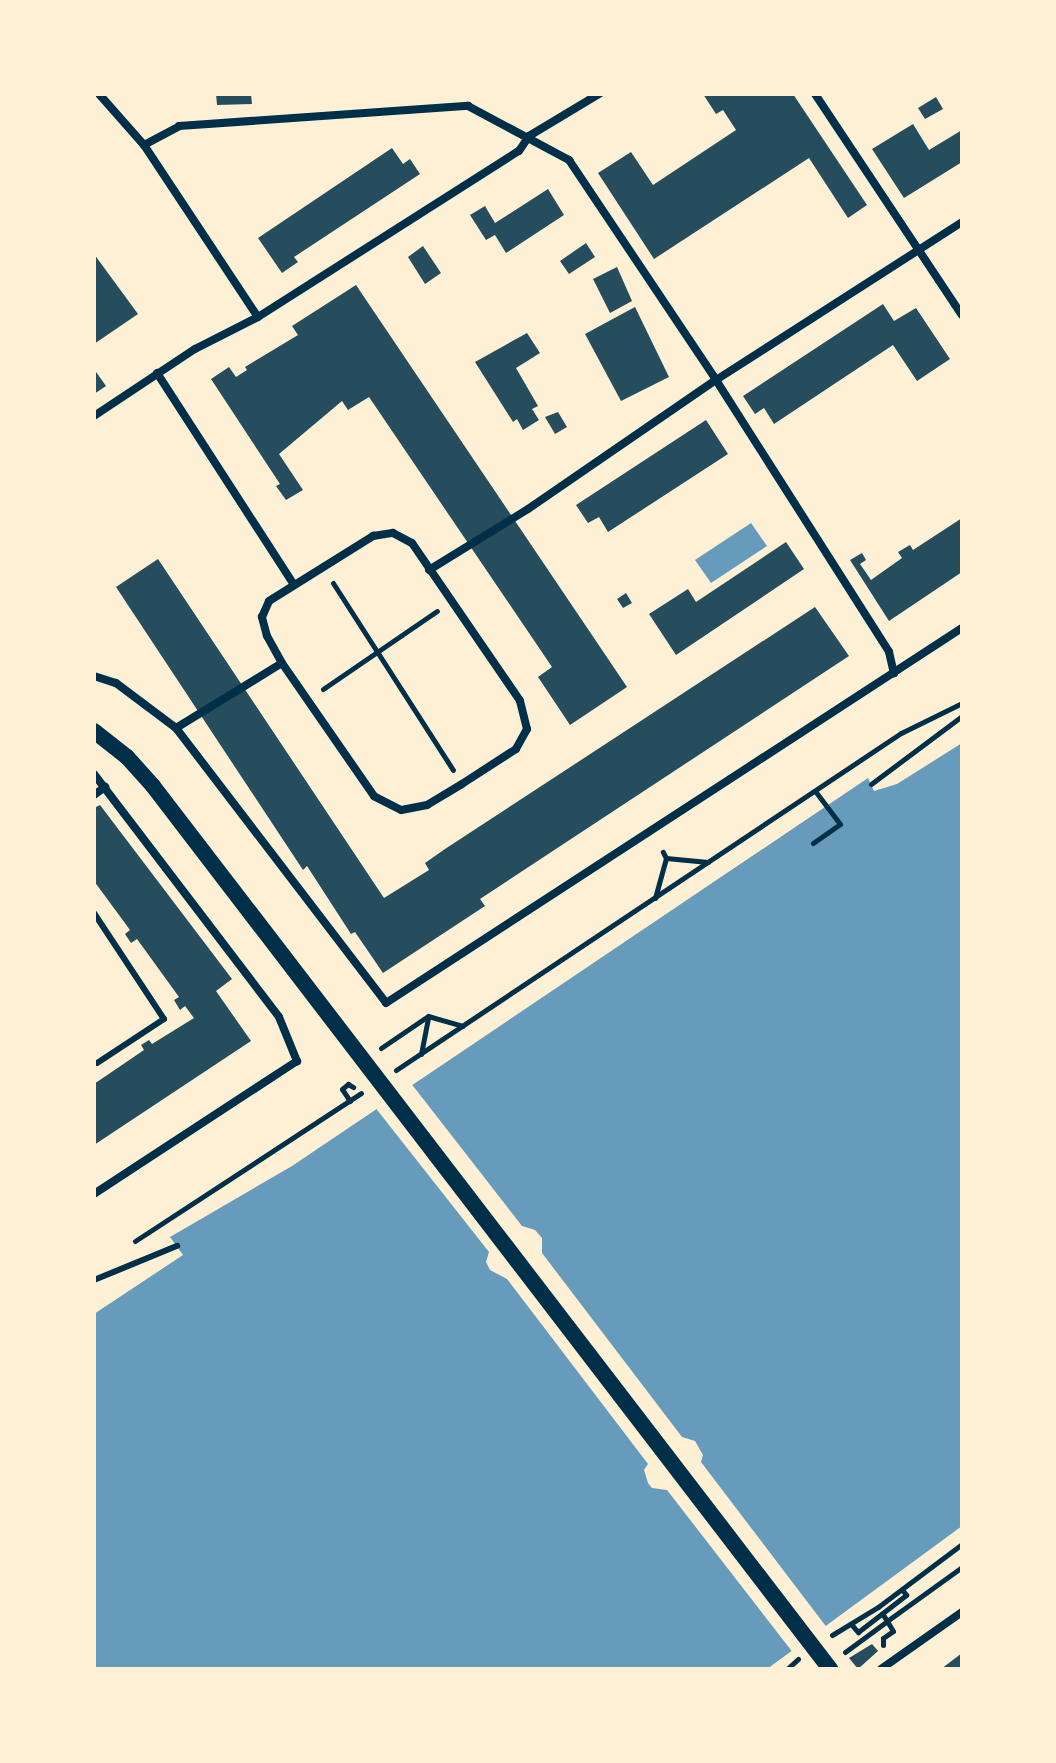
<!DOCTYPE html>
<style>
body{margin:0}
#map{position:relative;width:1056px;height:1763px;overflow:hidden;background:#fdf0d5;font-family:"Noto Sans",sans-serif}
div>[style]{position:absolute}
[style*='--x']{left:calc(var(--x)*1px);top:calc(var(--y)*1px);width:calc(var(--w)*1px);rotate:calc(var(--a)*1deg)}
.water>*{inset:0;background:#669bbc}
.pier>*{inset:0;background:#fdf0d5}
.building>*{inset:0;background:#264d5e}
.path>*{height:5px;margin:-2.5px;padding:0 2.5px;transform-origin:2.5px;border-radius:2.5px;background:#003049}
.service>*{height:6px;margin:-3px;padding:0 3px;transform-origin:3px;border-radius:3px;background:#003049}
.minor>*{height:8px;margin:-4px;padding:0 4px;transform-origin:4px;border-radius:4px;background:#003049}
.secondary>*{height:16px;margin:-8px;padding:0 8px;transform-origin:8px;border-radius:8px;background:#003049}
span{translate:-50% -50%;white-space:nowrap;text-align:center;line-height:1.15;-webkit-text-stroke:8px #fdf0d5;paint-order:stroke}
.frame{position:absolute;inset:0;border:96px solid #fdf0d5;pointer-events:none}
</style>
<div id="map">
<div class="water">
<div style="clip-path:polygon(751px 523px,767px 546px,711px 583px,695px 560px)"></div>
<div style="clip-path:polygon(962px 743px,962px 1526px,767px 1669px,94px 1669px,94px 1314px,183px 1255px,170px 1237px,292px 1166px,868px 778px,874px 791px,897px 784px)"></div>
</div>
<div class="pier">
<div style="clip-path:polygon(410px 1082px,522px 1226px,535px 1230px,542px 1238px,542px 1253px,682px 1437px,695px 1441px,703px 1455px,701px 1462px,828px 1629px,794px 1654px,667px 1490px,652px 1488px,648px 1483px,644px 1470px,648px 1464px,507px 1279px,490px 1270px,486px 1262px,489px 1252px,374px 1106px)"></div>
</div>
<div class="building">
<div style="clip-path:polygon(216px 94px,251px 94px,252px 104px,217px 105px)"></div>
<div style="clip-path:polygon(703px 94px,793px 94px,867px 205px,848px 218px,809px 158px,654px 259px,598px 173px,631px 152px,653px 185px,736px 130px,723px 110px,716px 114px)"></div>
<div style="clip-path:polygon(936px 97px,943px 109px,925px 119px,918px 108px)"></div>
<div style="clip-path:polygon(913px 124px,929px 150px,962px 130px,962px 162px,904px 198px,872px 149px)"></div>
<div style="clip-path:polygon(392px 148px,403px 164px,410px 159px,420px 174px,294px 257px,298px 262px,282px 273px,258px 238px)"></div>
<div style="clip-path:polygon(548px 189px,564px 215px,506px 253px,495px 235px,486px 240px,470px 215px,485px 206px,495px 223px)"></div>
<div style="clip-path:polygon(586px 243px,595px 257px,569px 274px,560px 261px)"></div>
<div style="clip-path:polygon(423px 246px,441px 273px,425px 284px,408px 257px)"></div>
<div style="clip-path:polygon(94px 254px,138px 314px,94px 344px)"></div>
<div style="clip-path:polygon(617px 267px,632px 301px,610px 313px,593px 279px)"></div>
<div style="clip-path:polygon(356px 285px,627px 687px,570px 725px,538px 677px,552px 667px,369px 397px,348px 410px,342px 401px,279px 454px,303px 490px,286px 500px,276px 486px,280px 484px,211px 379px,229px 367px,236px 377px,247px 370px,245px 367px,298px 335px,292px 326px)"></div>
<div style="clip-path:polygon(883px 304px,894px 321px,916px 308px,950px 359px,917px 381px,893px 345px,774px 424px,764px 408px,755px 414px,743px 396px)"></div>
<div style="clip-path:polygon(635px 307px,669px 377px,621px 401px,585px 334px)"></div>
<div style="clip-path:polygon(527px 333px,540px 353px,516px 368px,538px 406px,532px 409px,539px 420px,523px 430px,517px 419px,513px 422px,475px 362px)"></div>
<div style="clip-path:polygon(94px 369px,106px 386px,94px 394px)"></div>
<div style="clip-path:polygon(558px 412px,567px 427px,555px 434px,545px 417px)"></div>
<div style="clip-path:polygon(706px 420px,728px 454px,608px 532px,599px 517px,588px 523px,576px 505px)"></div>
<div style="clip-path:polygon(962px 518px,962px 572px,889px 621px,850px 560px,862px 553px,866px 560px,860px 564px,871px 580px,902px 558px,898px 552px,910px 545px,913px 550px)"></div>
<div style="clip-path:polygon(786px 542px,804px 569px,676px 655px,649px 614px,688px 589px,696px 602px)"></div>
<div style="clip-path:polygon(158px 559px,384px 898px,429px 870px,425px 863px,445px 849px,815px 607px,849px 656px,480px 899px,485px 906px,383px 973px,355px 932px,351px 934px,307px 866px,303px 870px,116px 587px)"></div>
<div style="clip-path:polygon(626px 593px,632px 603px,623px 608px,617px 599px)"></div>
<div style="clip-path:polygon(100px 805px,232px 979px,216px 991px,251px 1041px,94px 1145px,94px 1084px,144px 1050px,141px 1045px,149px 1040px,152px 1044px,194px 1018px,185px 1006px,180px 1010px,174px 1000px,179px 997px,137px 939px,131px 943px,125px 934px,130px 930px,94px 881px,94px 808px)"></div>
<div style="clip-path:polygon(872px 1644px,878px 1651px,858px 1669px,849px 1658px)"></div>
<div style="clip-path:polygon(962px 1653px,962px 1669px,941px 1669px)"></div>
</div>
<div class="path">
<div style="--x:333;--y:583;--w:222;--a:57.3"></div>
<div style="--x:323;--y:689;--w:138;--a:-34.4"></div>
<div style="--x:871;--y:784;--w:114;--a:-36.8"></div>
<div style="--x:813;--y:843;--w:33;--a:-35"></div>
<div style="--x:840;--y:824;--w:41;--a:-127.1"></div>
<div style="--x:666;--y:858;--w:42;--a:5.4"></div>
<div style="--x:655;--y:898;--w:41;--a:-74.6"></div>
<div style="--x:666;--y:858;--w:7;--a:-117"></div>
<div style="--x:381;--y:1048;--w:57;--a:-34.2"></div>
<div style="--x:428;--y:1016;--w:36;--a:16"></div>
<div style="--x:421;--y:1054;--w:38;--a:-79"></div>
<div style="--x:396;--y:1070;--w:607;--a:-33.72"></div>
<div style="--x:901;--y:733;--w:68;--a:-26.2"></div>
<div style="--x:350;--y:1101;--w:14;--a:-124"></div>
<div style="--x:342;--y:1089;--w:8;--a:-40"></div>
<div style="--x:348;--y:1084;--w:6;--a:31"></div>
<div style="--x:135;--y:1241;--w:270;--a:-33.2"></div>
<div style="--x:851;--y:1624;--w:11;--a:49"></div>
<div style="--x:858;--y:1632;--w:61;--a:-37.6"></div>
<div style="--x:906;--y:1595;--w:7;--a:-124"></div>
<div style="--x:832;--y:1635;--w:54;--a:-31.3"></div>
<div style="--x:878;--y:1607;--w:105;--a:-36.9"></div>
<div style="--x:883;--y:1645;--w:7;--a:-90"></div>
<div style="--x:883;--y:1638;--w:12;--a:-35"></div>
<div style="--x:893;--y:1631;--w:12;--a:-121"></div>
<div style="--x:887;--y:1621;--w:92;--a:-35.8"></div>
<div style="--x:845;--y:1652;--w:52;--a:-36.4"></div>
<div style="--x:887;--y:1621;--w:9;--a:-122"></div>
<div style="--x:787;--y:1669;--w:15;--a:-42"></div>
</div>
<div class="service">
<div style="--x:94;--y:913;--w:127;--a:56.6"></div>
<div style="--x:164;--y:1019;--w:80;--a:146.7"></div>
<div style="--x:94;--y:1280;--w:90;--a:-22.3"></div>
</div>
<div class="minor">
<div style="--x:99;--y:94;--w:68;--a:48.6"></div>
<div style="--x:144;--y:145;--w:206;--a:56.5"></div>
<div style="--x:815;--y:94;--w:265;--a:56.4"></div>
<div style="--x:144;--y:145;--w:40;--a:-28"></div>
<div style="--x:179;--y:126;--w:290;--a:-4"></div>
<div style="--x:468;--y:106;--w:115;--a:28.1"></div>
<div style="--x:569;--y:160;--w:265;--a:56.2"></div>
<div style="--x:716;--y:380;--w:322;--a:57.5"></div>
<div style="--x:889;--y:652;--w:22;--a:77"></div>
<div style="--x:157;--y:373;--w:252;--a:57.1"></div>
<div style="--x:94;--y:416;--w:121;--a:-33.6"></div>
<div style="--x:195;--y:349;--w:71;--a:-26.9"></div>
<div style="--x:258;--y:317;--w:309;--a:-32.5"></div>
<div style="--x:519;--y:151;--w:18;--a:-56"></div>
<div style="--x:529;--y:136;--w:82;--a:-31"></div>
<div style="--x:393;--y:533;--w:21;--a:28"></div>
<div style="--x:412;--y:543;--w:191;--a:55.6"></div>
<div style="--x:520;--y:701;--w:29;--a:76"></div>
<div style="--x:527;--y:729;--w:23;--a:119"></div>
<div style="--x:516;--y:749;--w:64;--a:147.1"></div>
<div style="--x:462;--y:784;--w:41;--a:149"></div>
<div style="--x:427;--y:805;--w:26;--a:169"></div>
<div style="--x:401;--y:810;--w:30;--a:-153"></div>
<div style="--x:374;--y:796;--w:162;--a:-124.7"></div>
<div style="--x:282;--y:663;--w:31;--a:-119"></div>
<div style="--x:267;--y:636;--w:20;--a:-105"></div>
<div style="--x:262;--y:617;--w:17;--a:-66"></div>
<div style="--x:269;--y:601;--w:123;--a:-32"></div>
<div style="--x:373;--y:536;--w:20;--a:-9"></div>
<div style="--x:429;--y:570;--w:116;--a:-31.6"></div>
<div style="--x:528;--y:509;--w:228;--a:-34.5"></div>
<div style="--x:716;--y:380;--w:292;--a:-32.7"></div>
<div style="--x:94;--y:676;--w:23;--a:18"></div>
<div style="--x:116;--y:683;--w:75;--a:36.9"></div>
<div style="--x:176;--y:728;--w:346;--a:52.6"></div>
<div style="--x:386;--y:1003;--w:687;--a:-33.07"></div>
<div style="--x:176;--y:728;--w:124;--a:-31.5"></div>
<div style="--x:94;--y:774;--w:305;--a:52.7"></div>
<div style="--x:279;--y:1017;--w:48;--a:67.8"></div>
<div style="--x:297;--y:1061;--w:243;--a:146.8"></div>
<div style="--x:94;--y:795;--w:14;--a:-36"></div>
<div style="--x:881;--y:1669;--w:99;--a:-35.1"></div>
</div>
<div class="secondary">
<div style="--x:94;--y:731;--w:42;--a:38.2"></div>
<div style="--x:127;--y:757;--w:39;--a:48"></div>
<div style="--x:153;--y:786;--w:1113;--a:52.52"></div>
</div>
<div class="frame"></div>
</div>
